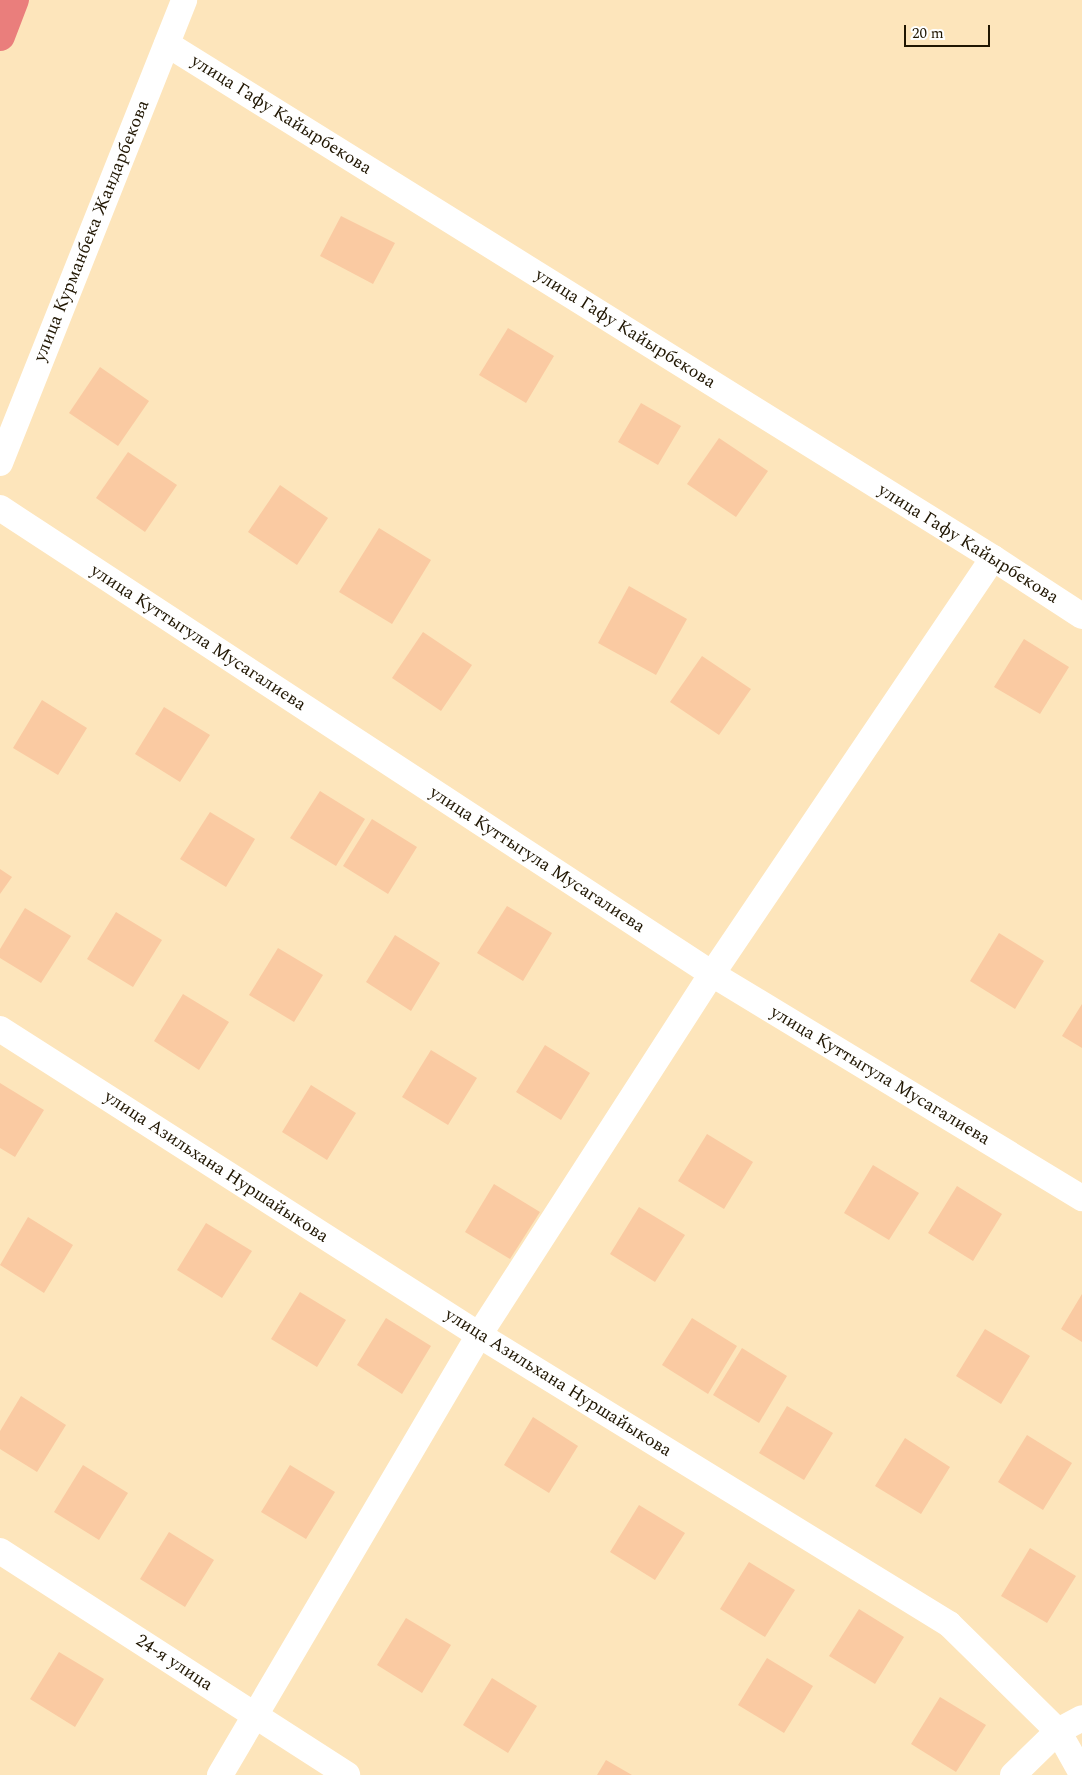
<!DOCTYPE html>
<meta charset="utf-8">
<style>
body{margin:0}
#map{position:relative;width:1082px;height:1775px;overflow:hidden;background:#fde5bb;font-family:Spectral,serif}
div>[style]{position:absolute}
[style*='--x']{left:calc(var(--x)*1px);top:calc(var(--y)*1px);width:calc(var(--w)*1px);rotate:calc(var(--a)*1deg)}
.canal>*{height:30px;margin:-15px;padding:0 15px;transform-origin:15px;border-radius:15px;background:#ea7e7c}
.building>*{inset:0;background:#facaa2}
.minor>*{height:26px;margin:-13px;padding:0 13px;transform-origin:13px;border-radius:13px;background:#fff}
span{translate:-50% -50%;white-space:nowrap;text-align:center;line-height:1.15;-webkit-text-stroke:4.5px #fff;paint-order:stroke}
.street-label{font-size:18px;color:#201602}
.scale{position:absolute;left:904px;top:25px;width:86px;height:22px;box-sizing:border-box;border:2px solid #201602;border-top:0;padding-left:6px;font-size:15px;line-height:18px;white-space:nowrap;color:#201602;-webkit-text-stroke:4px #fff;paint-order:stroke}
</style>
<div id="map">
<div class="canal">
<div style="--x:0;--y:36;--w:39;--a:-69"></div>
</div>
<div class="building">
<div style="clip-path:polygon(341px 216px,395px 243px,373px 284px,320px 256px)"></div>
<div style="clip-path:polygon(508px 328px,554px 356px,526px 403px,479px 375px)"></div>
<div style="clip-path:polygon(100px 367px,149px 401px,118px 446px,69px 413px)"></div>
<div style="clip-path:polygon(641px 403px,681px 426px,658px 465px,618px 442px)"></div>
<div style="clip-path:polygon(719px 438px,768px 471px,736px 517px,687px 484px)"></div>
<div style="clip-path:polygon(128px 452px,177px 485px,145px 532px,96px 498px)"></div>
<div style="clip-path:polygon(280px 485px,328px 518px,297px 565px,248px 532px)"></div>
<div style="clip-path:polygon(379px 528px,431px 560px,392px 624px,339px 592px)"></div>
<div style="clip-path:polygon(629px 586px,687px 619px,656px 675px,598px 643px)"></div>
<div style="clip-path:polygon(423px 632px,472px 665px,441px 711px,392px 678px)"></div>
<div style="clip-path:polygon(1024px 639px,1069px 667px,1040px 714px,994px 687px)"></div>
<div style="clip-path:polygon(702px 656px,751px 689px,719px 735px,670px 702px)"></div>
<div style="clip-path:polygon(42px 700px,87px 728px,58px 775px,13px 748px)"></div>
<div style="clip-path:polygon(164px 707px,210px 735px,180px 782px,135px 754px)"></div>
<div style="clip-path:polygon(320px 791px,365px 819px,336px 866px,290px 838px)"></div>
<div style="clip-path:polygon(210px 812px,255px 839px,226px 887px,180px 859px)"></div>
<div style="clip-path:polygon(372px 819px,417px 847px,388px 894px,343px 866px)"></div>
<div style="clip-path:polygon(0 869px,12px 877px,0 894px)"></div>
<div style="clip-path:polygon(507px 906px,552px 933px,523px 981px,477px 953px)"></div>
<div style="clip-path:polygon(25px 908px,71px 936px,41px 983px,0 958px,0 949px)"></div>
<div style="clip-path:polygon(116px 912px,162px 940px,133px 987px,87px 959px)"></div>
<div style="clip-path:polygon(999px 933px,1044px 961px,1015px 1009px,970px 981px)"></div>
<div style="clip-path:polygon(395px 935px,440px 963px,411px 1011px,366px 982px)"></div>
<div style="clip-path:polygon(278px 948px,323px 975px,294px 1022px,249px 995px)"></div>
<div style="clip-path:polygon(183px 994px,229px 1022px,199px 1070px,154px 1041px)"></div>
<div style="clip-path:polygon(1082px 1004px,1082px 1048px,1062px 1036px)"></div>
<div style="clip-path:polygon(545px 1045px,590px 1073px,561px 1120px,516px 1092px)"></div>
<div style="clip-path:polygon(431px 1050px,477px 1078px,448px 1125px,402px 1097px)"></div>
<div style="clip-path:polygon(0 1083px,44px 1110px,15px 1157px,0 1148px)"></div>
<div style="clip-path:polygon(311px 1085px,356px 1113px,327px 1160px,282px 1132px)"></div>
<div style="clip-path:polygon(707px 1134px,753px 1162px,724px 1209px,678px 1181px)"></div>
<div style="clip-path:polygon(873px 1165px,919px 1193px,889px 1240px,844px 1213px)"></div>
<div style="clip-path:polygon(494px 1184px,540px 1212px,510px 1259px,465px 1232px)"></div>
<div style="clip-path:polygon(957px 1186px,1002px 1214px,973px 1261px,928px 1233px)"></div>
<div style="clip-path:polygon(639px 1207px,685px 1235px,655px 1282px,610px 1254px)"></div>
<div style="clip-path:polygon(28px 1217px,73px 1245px,44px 1293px,0 1265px)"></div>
<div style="clip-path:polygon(206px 1223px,252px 1251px,222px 1298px,177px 1270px)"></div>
<div style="clip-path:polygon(300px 1292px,346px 1320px,317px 1367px,271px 1339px)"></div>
<div style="clip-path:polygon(1082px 1294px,1082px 1342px,1061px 1329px)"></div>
<div style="clip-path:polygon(386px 1318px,431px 1346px,402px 1394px,357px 1365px)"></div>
<div style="clip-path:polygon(692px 1318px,737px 1346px,708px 1394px,662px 1365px)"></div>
<div style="clip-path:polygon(985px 1329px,1030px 1356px,1001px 1404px,956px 1376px)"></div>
<div style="clip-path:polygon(742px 1348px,787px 1376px,759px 1423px,713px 1395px)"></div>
<div style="clip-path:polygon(21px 1396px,66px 1425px,37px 1472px,0 1449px,0 1431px)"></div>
<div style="clip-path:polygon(787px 1406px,833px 1433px,804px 1480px,759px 1453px)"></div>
<div style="clip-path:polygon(533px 1417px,578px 1446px,549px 1493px,504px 1465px)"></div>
<div style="clip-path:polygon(1027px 1435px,1072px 1463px,1043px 1510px,998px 1482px)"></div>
<div style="clip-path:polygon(905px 1438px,950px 1467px,921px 1514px,875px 1486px)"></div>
<div style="clip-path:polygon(83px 1465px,128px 1493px,99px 1540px,54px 1512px)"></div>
<div style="clip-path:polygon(290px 1465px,335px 1492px,306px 1539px,261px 1512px)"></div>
<div style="clip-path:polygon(639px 1505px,685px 1533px,655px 1580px,610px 1552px)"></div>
<div style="clip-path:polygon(169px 1532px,214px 1560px,185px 1607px,140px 1579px)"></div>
<div style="clip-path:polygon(1030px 1548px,1076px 1576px,1047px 1623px,1001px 1596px)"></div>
<div style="clip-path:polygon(749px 1562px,795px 1590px,765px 1637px,720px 1609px)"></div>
<div style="clip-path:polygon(859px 1609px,904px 1637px,875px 1684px,829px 1656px)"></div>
<div style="clip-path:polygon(406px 1618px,451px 1645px,422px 1693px,377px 1665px)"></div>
<div style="clip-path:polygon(59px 1652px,104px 1679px,75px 1727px,30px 1699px)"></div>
<div style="clip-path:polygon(767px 1658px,813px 1686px,784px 1733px,738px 1705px)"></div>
<div style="clip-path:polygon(492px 1678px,537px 1706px,508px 1753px,463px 1725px)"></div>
<div style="clip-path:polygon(940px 1697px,986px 1725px,956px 1772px,911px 1744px)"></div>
<div style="clip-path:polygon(606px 1760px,632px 1775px,597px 1775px)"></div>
</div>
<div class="minor">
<div style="--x:167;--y:44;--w:973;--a:31.89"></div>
<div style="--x:993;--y:558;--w:106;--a:33.1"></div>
<div style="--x:0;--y:463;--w:498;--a:-68.3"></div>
<div style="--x:0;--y:508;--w:851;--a:33.2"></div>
<div style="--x:712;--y:974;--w:433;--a:31.2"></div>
<div style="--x:0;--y:1029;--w:568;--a:32.57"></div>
<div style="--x:479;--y:1335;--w:552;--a:31.59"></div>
<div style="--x:949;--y:1624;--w:153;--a:44.5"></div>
<div style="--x:1058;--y:1731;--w:49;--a:60.8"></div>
<div style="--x:0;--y:1551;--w:413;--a:32.8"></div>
<div style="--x:220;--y:1775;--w:511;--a:-59.52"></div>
<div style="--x:479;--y:1335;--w:430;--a:-57.2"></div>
<div style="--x:712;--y:974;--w:502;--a:-55.96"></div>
<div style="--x:1013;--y:1775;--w:63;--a:-44.4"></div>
<div style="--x:1058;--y:1731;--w:27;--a:-28"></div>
</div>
<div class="street-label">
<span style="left:281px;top:115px;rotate:32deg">улица Гафу Кайырбекова</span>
<span style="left:92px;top:231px;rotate:-68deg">улица Курманбека Жандарбекова</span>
<span style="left:625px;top:329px;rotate:32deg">улица Гафу Кайырбекова</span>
<span style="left:968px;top:544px;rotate:32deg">улица Гафу Кайырбекова</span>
<span style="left:198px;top:638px;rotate:33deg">улица Куттыгула Мусагалиева</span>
<span style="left:537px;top:860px;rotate:33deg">улица Куттыгула Мусагалиева</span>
<span style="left:880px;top:1076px;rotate:31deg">улица Куттыгула Мусагалиева</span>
<span style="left:216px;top:1167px;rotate:33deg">улица Азильхана Нуршайыкова</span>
<span style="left:558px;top:1383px;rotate:32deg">улица Азильхана Нуршайыкова</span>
<span style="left:174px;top:1663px;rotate:33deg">24-я улица</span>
</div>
<div class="scale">20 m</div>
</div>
